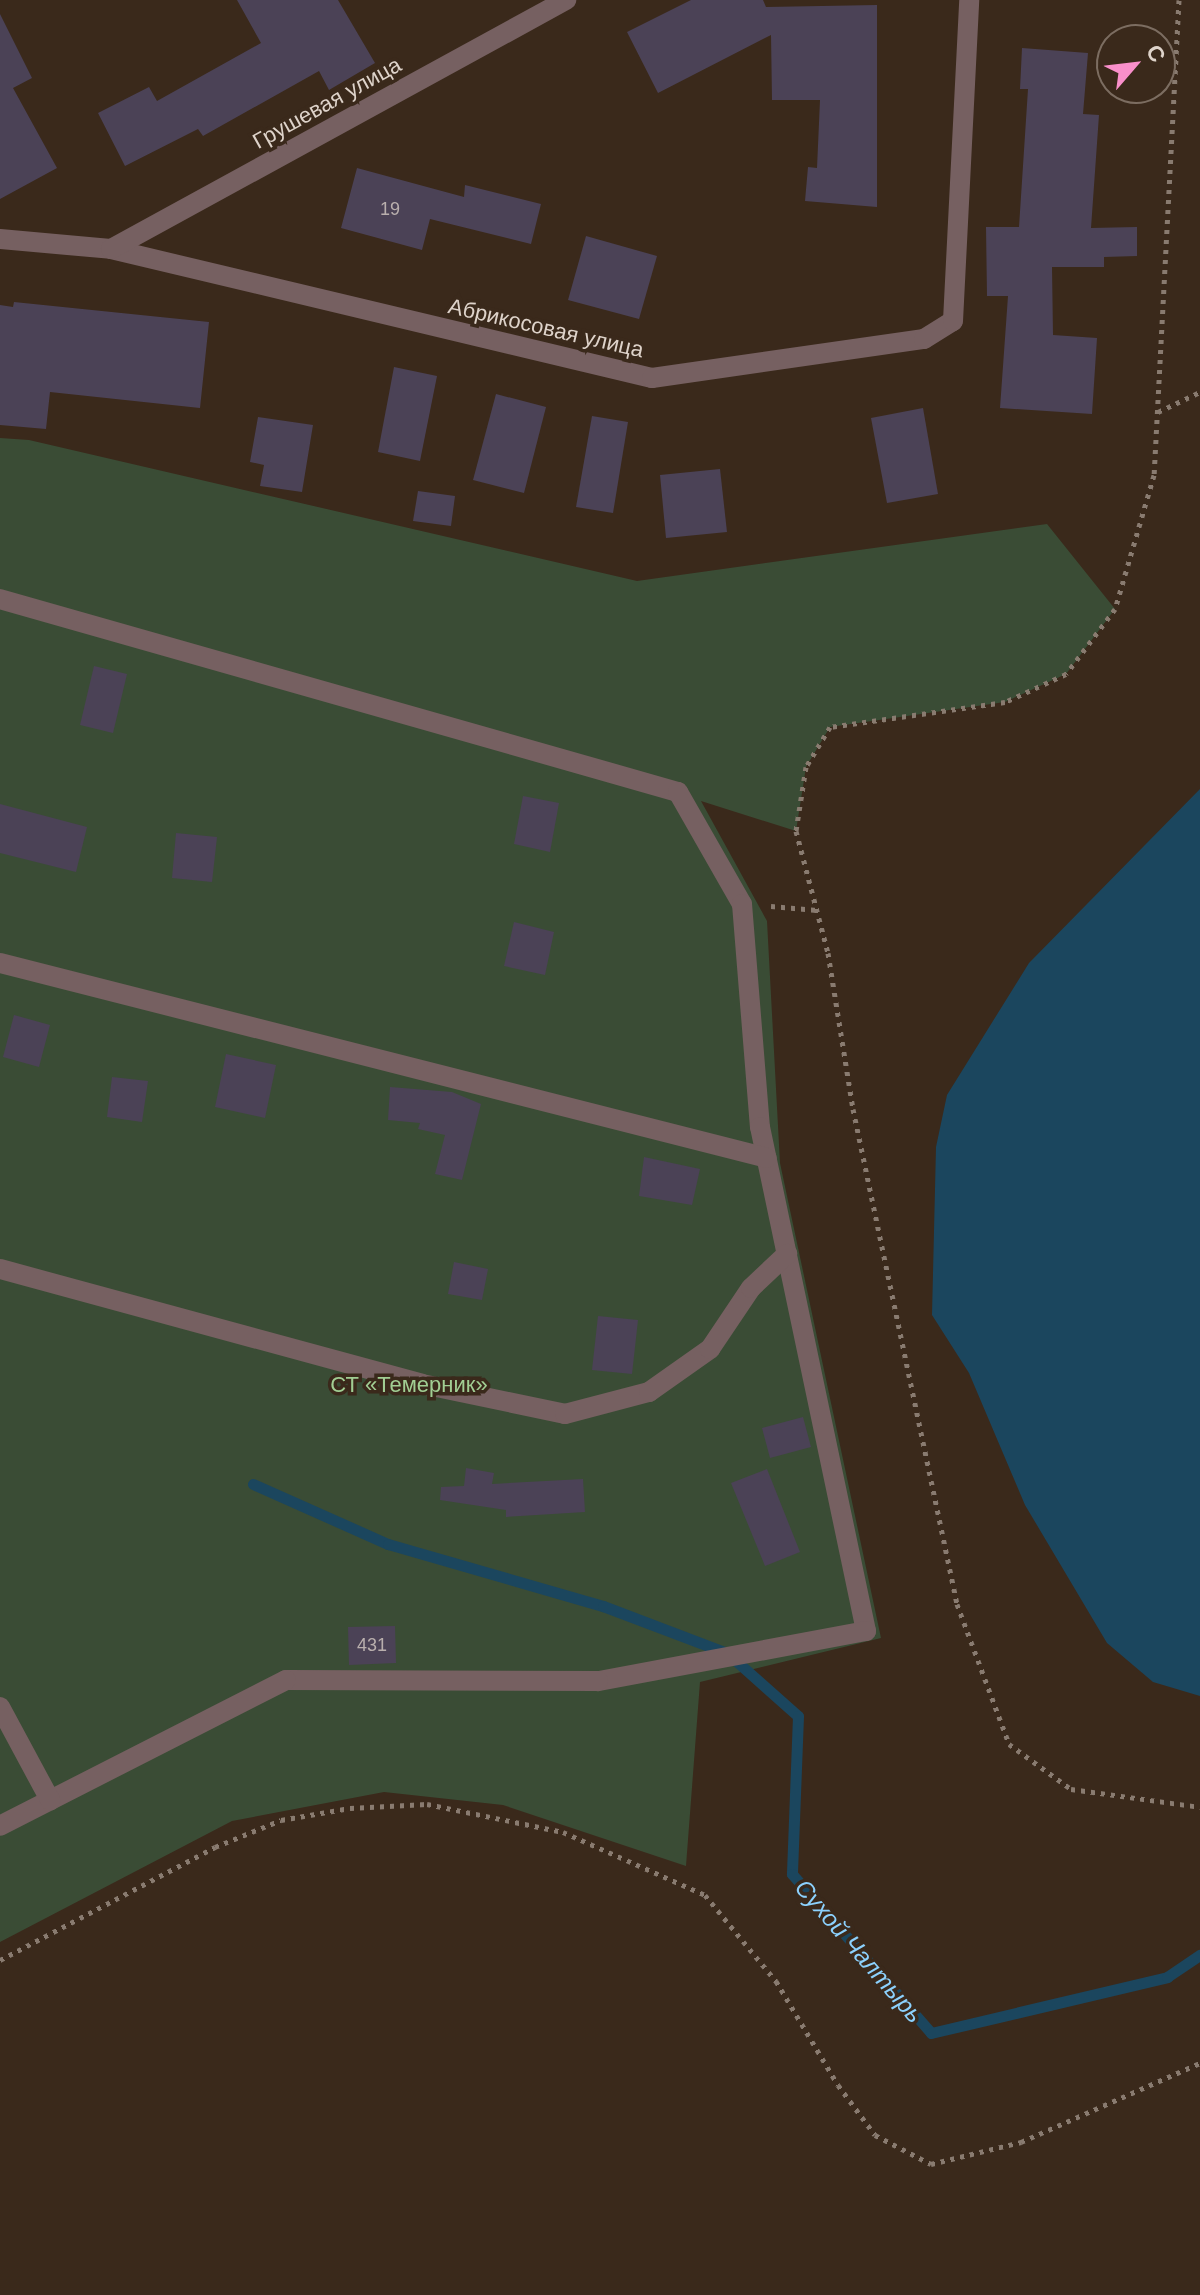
<!DOCTYPE html>
<meta charset="utf-8">
<style>
body{margin:0}
#map{position:relative;width:1200px;height:2295px;overflow:hidden;background:#3a291b;font-family:Arial,sans-serif}
div>[style]{position:absolute}
[style*='--x']{left:calc(var(--x)*1px);top:calc(var(--y)*1px);width:calc(var(--w)*1px);rotate:calc(var(--a)*1deg)}
.green>*{inset:0;background:#3a4c35}
.water>*{inset:0;background:#1b465e}
.stream>*{height:11px;margin:-5.5px;padding:0 5.5px;transform-origin:5.5px;border-radius:5.5px;background:#1b465e}
.building>*{inset:0;background:#4b4256}
.path>*{height:5px;margin-top:-2.5px;transform-origin:0;background:repeating-linear-gradient(90deg,#897b70 0 4px,transparent 0 10px)}
.minor>*{height:20px;margin:-10px;padding:0 10px;transform-origin:10px;border-radius:10px;background:#766061}
span{translate:-50% -50%;white-space:nowrap;text-align:center;line-height:1.15;-webkit-text-stroke:7px #3a291b;paint-order:stroke}
.number-label{font-size:18px;color:#b9afad}
.number-label span{-webkit-text-stroke-width:0}
.street-label{font-size:22px;color:#ded3ca}
.park-label{font-size:22px;color:#a1ce93}
.water-label{font-size:24px;color:#8cd1fd;font-style:italic}
.north{position:absolute;left:1096px;top:24px;width:80px;height:80px;box-sizing:border-box;background:#3a291b;border:2px solid #7c6d61;border-radius:50%;rotate:62deg;font-size:22px;font-weight:700;line-height:32px;text-align:center;color:#ded3ca}
.north::after{content:'';display:block;margin:auto;width:28px;height:36px;background:#f98fca;clip-path:polygon(50% 0,100% 100%,50% 72%,0 100%)}
</style>
<div id="map">
<div class="green">
<div style="clip-path:polygon(0 438px,29px 440px,637px 581px,1047px 524px,1115px 609px,1066px 674px,1005px 702px,830px 727px,806px 767px,796px 831px,701px 801px,767px 921px,780px 1163px,881px 1638px,700px 1682px,686px 1866px,503px 1805px,384px 1792px,232px 1821px,0 1942px)"></div>
</div>
<div class="water">
<div style="clip-path:polygon(1200px 789px,1200px 1696px,1153px 1682px,1107px 1643px,1025px 1505px,969px 1373px,932px 1315px,936px 1147px,947px 1095px,1029px 963px)"></div>
</div>
<div class="stream">
<div style="--x:253;--y:1484;--w:148;--a:24"></div>
<div style="--x:388;--y:1544;--w:224;--a:16.1"></div>
<div style="--x:603;--y:1606;--w:133;--a:20.8"></div>
<div style="--x:735;--y:1660;--w:84;--a:41.6"></div>
<div style="--x:798;--y:1716;--w:158;--a:92.2"></div>
<div style="--x:792;--y:1874;--w:211;--a:48.8"></div>
<div style="--x:931;--y:2033;--w:243;--a:-13.3"></div>
<div style="--x:1167;--y:1977;--w:40;--a:-34"></div>
</div>
<div class="building">
<div style="clip-path:polygon(237px 0,338px 0,375px 63px,329px 90px,319px 71px,203px 136px,198px 129px,125px 166px,98px 113px,149px 87px,157px 101px,261px 43px)"></div>
<div style="clip-path:polygon(691px 0,763px 0,766px 7px,877px 5px,877px 207px,805px 201px,808px 167px,817px 168px,820px 100px,772px 100px,771px 35px,658px 93px,627px 32px)"></div>
<div style="clip-path:polygon(0 14px,32px 78px,13px 88px,57px 168px,0 199px)"></div>
<div style="clip-path:polygon(1022px 48px,1088px 53px,1083px 114px,1099px 115px,1091px 228px,1137px 227px,1137px 256px,1104px 257px,1104px 267px,1052px 267px,1053px 335px,1097px 338px,1092px 414px,1000px 408px,1008px 296px,987px 296px,986px 227px,1019px 227px,1028px 89px,1020px 89px)"></div>
<div style="clip-path:polygon(357px 168px,464px 197px,465px 185px,541px 204px,531px 244px,430px 219px,422px 250px,341px 228px)"></div>
<div style="clip-path:polygon(586px 236px,657px 256px,639px 319px,568px 300px)"></div>
<div style="clip-path:polygon(14px 302px,209px 322px,200px 408px,50px 392px,46px 429px,0 425px,0 305px,13px 307px)"></div>
<div style="clip-path:polygon(394px 367px,437px 376px,420px 461px,378px 452px)"></div>
<div style="clip-path:polygon(496px 394px,546px 407px,524px 493px,473px 480px)"></div>
<div style="clip-path:polygon(923px 408px,938px 494px,887px 503px,871px 418px)"></div>
<div style="clip-path:polygon(592px 416px,628px 422px,613px 513px,576px 507px)"></div>
<div style="clip-path:polygon(258px 417px,313px 425px,302px 492px,260px 486px,264px 465px,250px 462px)"></div>
<div style="clip-path:polygon(720px 469px,727px 532px,666px 538px,660px 475px)"></div>
<div style="clip-path:polygon(418px 491px,455px 496px,451px 526px,413px 521px)"></div>
<div style="clip-path:polygon(94px 666px,127px 674px,113px 733px,80px 725px)"></div>
<div style="clip-path:polygon(523px 796px,559px 803px,550px 852px,514px 844px)"></div>
<div style="clip-path:polygon(0 804px,87px 827px,76px 872px,0 853px)"></div>
<div style="clip-path:polygon(176px 833px,217px 837px,212px 882px,172px 878px)"></div>
<div style="clip-path:polygon(514px 922px,554px 932px,545px 975px,504px 966px)"></div>
<div style="clip-path:polygon(14px 1015px,50px 1025px,39px 1067px,3px 1057px)"></div>
<div style="clip-path:polygon(226px 1054px,276px 1065px,265px 1118px,215px 1107px)"></div>
<div style="clip-path:polygon(112px 1077px,148px 1081px,142px 1122px,107px 1117px)"></div>
<div style="clip-path:polygon(390px 1087px,452px 1092px,481px 1104px,462px 1180px,435px 1174px,445px 1135px,418px 1129px,420px 1123px,388px 1120px)"></div>
<div style="clip-path:polygon(644px 1157px,700px 1169px,692px 1205px,639px 1196px)"></div>
<div style="clip-path:polygon(454px 1262px,488px 1269px,482px 1300px,448px 1294px)"></div>
<div style="clip-path:polygon(598px 1316px,638px 1320px,632px 1374px,592px 1370px)"></div>
<div style="clip-path:polygon(803px 1417px,811px 1447px,770px 1458px,762px 1428px)"></div>
<div style="clip-path:polygon(466px 1468px,494px 1473px,492px 1484px,583px 1479px,585px 1512px,506px 1517px,506px 1510px,440px 1500px,441px 1487px,464px 1486px)"></div>
<div style="clip-path:polygon(767px 1469px,800px 1552px,765px 1566px,731px 1483px)"></div>
<div style="clip-path:polygon(395px 1626px,396px 1663px,349px 1665px,348px 1627px)"></div>
</div>
<div class="path">
<div style="--x:1179;--y:0;--w:476;--a:93"></div>
<div style="--x:1154;--y:475;--w:140;--a:106.2"></div>
<div style="--x:1115;--y:609;--w:81;--a:127"></div>
<div style="--x:1066;--y:674;--w:67;--a:155.3"></div>
<div style="--x:1005;--y:702;--w:177;--a:171.9"></div>
<div style="--x:830;--y:727;--w:47;--a:121"></div>
<div style="--x:806;--y:767;--w:65;--a:98.9"></div>
<div style="--x:796;--y:831;--w:126;--a:75.3"></div>
<div style="--x:828;--y:953;--w:158;--a:80.9"></div>
<div style="--x:853;--y:1109;--w:506;--a:78.13"></div>
<div style="--x:957;--y:1604;--w:149;--a:69.6"></div>
<div style="--x:1009;--y:1744;--w:77;--a:36"></div>
<div style="--x:1071;--y:1789;--w:130;--a:7.9"></div>
<div style="--x:1158;--y:412;--w:47;--a:-25.5"></div>
<div style="--x:771;--y:906;--w:46;--a:5"></div>
<div style="--x:0;--y:1960;--w:243;--a:-27.7"></div>
<div style="--x:215;--y:1847;--w:71;--a:-22.2"></div>
<div style="--x:281;--y:1820;--w:70;--a:-9.9"></div>
<div style="--x:350;--y:1808;--w:77;--a:-3"></div>
<div style="--x:427;--y:1804;--w:139;--a:11.6"></div>
<div style="--x:563;--y:1832;--w:155;--a:23.9"></div>
<div style="--x:705;--y:1895;--w:112;--a:50.5"></div>
<div style="--x:776;--y:1981;--w:121;--a:59.2"></div>
<div style="--x:838;--y:2085;--w:62;--a:53.5"></div>
<div style="--x:875;--y:2135;--w:63;--a:27.4"></div>
<div style="--x:931;--y:2164;--w:93;--a:-13.7"></div>
<div style="--x:1021;--y:2142;--w:196;--a:-23.8"></div>
</div>
<div class="minor">
<div style="--x:0;--y:239;--w:111;--a:5.1"></div>
<div style="--x:111;--y:249;--w:556;--a:13.41"></div>
<div style="--x:652;--y:378;--w:275;--a:-8.2"></div>
<div style="--x:924;--y:339;--w:34;--a:-32"></div>
<div style="--x:953;--y:321;--w:321;--a:-87.1"></div>
<div style="--x:111;--y:249;--w:519;--a:-28.69"></div>
<div style="--x:0;--y:599;--w:705;--a:15.89"></div>
<div style="--x:678;--y:792;--w:129;--a:60.3"></div>
<div style="--x:742;--y:904;--w:224;--a:85.4"></div>
<div style="--x:760;--y:1127;--w:515;--a:78.12"></div>
<div style="--x:866;--y:1631;--w:273;--a:169.4"></div>
<div style="--x:598;--y:1681;--w:312;--a:-179.8"></div>
<div style="--x:286;--y:1680;--w:321;--a:153"></div>
<div style="--x:0;--y:963;--w:791;--a:14.26"></div>
<div style="--x:0;--y:1269;--w:437;--a:15.2"></div>
<div style="--x:422;--y:1384;--w:146;--a:11.8"></div>
<div style="--x:565;--y:1414;--w:87;--a:-14.7"></div>
<div style="--x:649;--y:1392;--w:75;--a:-35.2"></div>
<div style="--x:710;--y:1349;--w:73;--a:-56.1"></div>
<div style="--x:751;--y:1288;--w:50;--a:-43.4"></div>
<div style="--x:0;--y:1707;--w:106;--a:61.7"></div>
</div>
<div class="number-label">
<span style="left:390px;top:209px">19</span>
<span style="left:372px;top:1645px">431</span>
</div>
<div class="street-label">
<span style="left:327px;top:103px;rotate:-29deg">Грушевая улица</span>
<span style="left:546px;top:328px;rotate:13deg">Абрикосовая улица</span>
</div>
<div class="park-label">
<span style="left:409px;top:1385px">СТ «Темерник»</span>
</div>
<div class="water-label">
<span style="left:859px;top:1951px;rotate:49deg">Сухой Чалтырь</span>
</div>
<div class="north">С</div>
</div>
